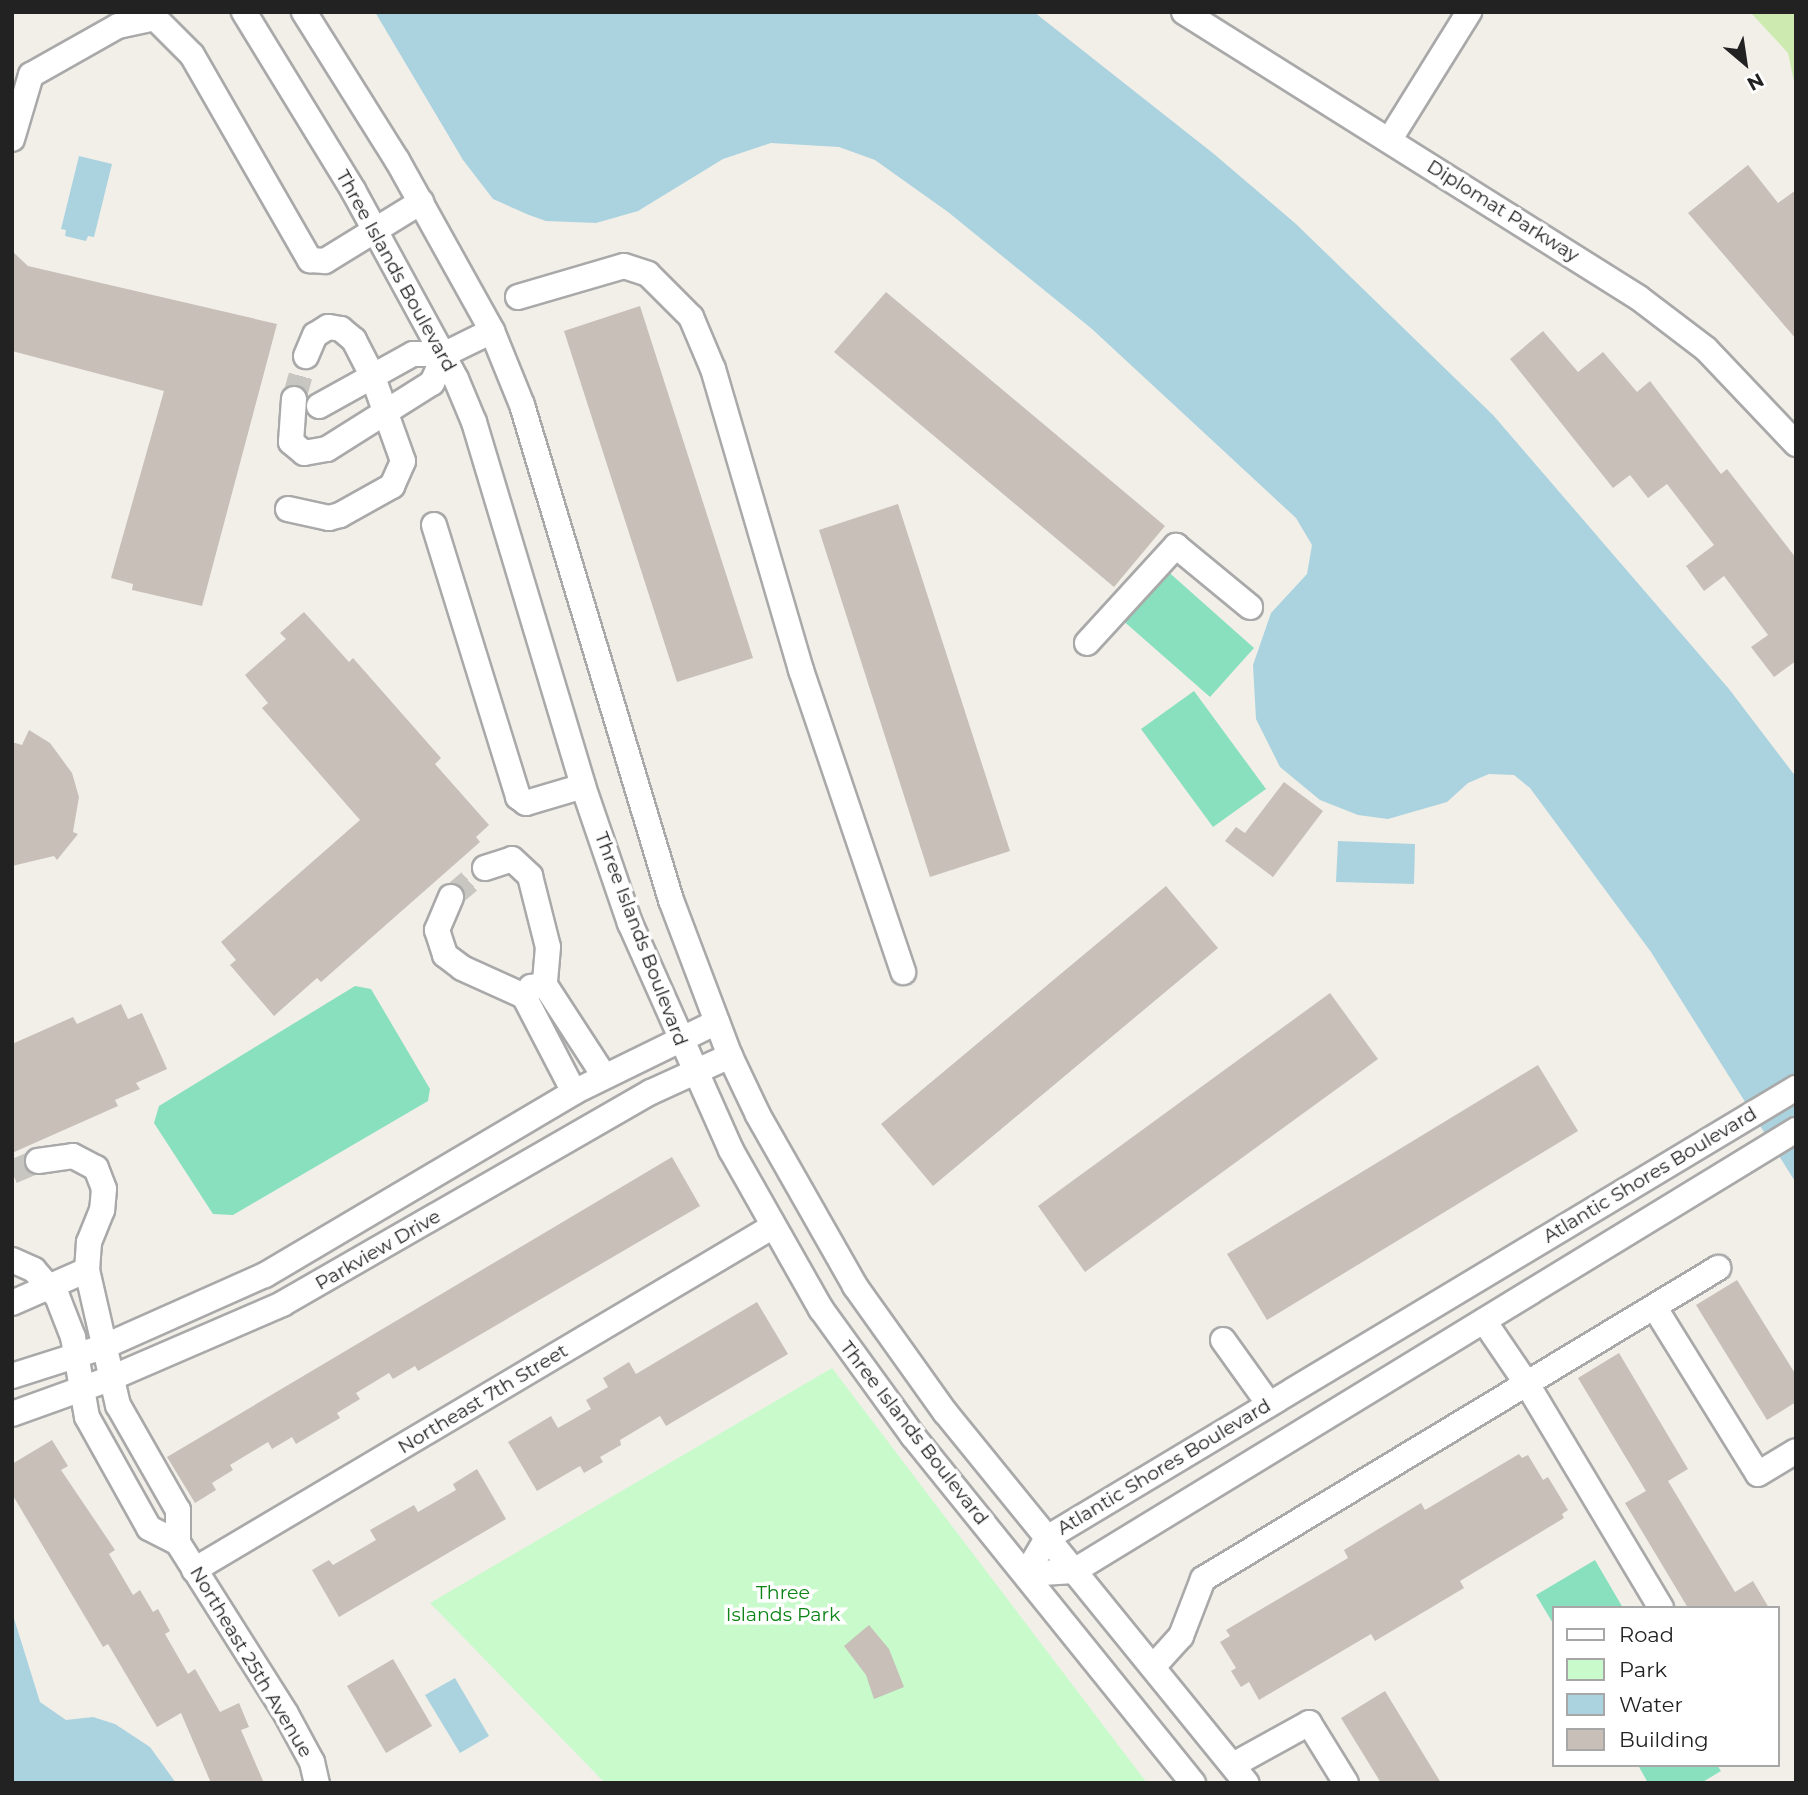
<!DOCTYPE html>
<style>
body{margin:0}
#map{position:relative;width:1808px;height:1795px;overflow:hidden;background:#f2efe9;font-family:Montserrat,sans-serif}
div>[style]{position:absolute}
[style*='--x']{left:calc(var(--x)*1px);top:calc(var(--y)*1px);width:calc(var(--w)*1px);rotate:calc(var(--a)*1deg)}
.grass>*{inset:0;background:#cdebb0}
.park>*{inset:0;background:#c8facc}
.pitch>*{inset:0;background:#88e0be}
.water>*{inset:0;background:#aad3df}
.building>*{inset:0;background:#c7bfb8}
.minor-tunnel>*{height:24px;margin-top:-12px;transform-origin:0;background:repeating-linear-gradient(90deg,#c8c6c1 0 24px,transparent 0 36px)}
.roads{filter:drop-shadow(2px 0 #a9a9a9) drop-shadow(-2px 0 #a9a9a9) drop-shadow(0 2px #a9a9a9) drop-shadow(0 -2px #a9a9a9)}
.minor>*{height:24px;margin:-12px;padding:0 12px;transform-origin:12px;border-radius:12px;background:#fff}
span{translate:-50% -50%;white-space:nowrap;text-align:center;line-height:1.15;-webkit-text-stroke:7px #fff;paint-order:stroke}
.street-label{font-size:19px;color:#222}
.park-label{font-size:19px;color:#0c8416}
.frame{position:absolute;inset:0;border:14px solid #222;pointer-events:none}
.legend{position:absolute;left:1552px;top:1606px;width:228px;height:161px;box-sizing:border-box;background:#fff;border:2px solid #a7a7a7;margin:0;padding:9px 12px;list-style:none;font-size:21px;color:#222}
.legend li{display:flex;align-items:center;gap:14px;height:35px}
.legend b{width:35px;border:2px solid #a7a7a7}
.north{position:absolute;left:1710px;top:28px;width:70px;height:70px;-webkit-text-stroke:5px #fff;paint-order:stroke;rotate:151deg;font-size:19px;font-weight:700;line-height:28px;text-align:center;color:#222}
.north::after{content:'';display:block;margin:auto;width:24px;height:32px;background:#222;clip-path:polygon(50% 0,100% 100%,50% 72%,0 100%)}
</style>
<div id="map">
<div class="grass">
<div style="clip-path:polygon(1750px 12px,1796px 12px,1796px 91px,1788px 53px)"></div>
</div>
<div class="park">
<div style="clip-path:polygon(832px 1368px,1147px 1783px,605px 1783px,430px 1603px)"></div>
</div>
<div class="pitch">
<div style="clip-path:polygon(1164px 568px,1254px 648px,1210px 697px,1120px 618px)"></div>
<div style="clip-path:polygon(1194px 691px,1266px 789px,1213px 827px,1141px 729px)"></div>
<div style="clip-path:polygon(355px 986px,371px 989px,430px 1089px,428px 1101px,233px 1215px,213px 1214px,154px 1123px,159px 1106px)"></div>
<div style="clip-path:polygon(1595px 1560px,1623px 1608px,1554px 1608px,1554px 1625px,1536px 1595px)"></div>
<div style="clip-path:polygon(1638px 1765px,1717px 1765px,1721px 1771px,1701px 1783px,1648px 1783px)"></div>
</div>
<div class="water">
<div style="clip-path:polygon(375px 12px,1034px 12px,1214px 154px,1296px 224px,1493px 415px,1729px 689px,1796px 777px,1796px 1183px,1651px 952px,1530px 788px,1514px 775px,1489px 774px,1468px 783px,1447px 802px,1388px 819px,1358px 815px,1320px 800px,1280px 767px,1256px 719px,1253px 665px,1271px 613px,1307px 574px,1312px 545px,1296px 518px,1092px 329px,948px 212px,875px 160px,839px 147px,771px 143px,723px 159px,638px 211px,596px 223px,546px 221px,529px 215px,493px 199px,463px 160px)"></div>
<div style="clip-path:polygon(79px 156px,112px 164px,94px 237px,88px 236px,86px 241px,65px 236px,66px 230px,61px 229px)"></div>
<div style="clip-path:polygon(1338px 841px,1415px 844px,1414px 884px,1336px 882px)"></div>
<div style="clip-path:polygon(12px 1612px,40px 1702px,66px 1720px,93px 1717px,115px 1724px,150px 1747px,176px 1783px,12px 1783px)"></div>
<div style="clip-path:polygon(455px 1678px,489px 1736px,460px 1753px,425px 1695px)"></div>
</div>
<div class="building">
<div style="clip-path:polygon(1748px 165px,1778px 203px,1796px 190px,1796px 339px,1688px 213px)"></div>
<div style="clip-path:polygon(12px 251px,28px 266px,277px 324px,202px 606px,132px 590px,133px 584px,111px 578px,164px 391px,12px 351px)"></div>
<div style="clip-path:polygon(886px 292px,1165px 526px,1114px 587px,834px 352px)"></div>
<div style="clip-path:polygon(640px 306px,753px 658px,677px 682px,564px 331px)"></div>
<div style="clip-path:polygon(1543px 331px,1578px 372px,1603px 352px,1637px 392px,1650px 381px,1721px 474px,1727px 469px,1796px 558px,1796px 661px,1774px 677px,1751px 647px,1768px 635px,1724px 576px,1704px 591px,1686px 566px,1714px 545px,1667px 484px,1648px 498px,1630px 475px,1613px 488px,1510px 359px)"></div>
<div style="clip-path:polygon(898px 504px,1010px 851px,930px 877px,819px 530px)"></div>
<div style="clip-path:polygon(304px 612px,349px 662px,353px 658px,441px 758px,435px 764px,489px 825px,476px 837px,480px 842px,321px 982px,317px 978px,274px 1016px,230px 965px,236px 960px,221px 942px,360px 820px,262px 708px,268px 703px,245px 675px,286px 639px,280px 633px)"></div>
<div style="clip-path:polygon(29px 730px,50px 743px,72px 773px,79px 797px,73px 832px,78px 834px,57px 860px,54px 856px,12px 866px,12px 742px,22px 745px)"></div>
<div style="clip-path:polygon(1284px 782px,1323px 811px,1273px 877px,1225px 841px,1236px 827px,1245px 833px)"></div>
<div style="clip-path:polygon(1166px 886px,1218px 948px,933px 1186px,881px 1124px)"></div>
<div style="clip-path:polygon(1330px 993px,1378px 1059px,1085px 1272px,1038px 1206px)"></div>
<div style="clip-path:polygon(121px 1004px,128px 1019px,142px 1013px,167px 1069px,136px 1083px,140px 1089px,115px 1100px,118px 1106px,12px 1153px,12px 1044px,73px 1017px,77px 1024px)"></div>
<div style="clip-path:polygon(1538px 1065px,1578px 1131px,1267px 1320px,1227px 1254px)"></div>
<div style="clip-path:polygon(672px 1157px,700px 1206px,418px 1371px,415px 1366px,393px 1379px,389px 1373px,356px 1393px,360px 1399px,337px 1413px,340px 1418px,296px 1444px,292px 1437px,272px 1449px,268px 1442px,230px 1465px,233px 1470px,212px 1483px,216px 1490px,195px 1503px,167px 1457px)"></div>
<div style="clip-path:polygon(1737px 1280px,1796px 1375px,1796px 1402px,1767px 1420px,1696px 1305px)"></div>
<div style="clip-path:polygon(757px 1302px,788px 1354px,666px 1426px,660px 1416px,620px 1440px,621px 1445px,600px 1457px,603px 1462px,584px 1473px,580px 1466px,537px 1491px,508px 1442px,551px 1416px,558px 1428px,591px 1409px,586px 1400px,608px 1387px,603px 1378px,629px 1362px,636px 1374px)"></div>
<div style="clip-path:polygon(1619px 1353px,1688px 1469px,1668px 1481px,1735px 1592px,1753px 1581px,1769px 1608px,1688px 1608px,1625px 1503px,1646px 1491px,1578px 1378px)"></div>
<div style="clip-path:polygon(52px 1440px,68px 1466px,61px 1470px,115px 1550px,109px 1554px,133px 1595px,140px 1590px,153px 1612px,158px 1609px,170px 1631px,165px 1634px,188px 1674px,195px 1669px,220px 1712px,239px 1703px,249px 1727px,241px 1730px,264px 1783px,211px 1783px,181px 1713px,157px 1727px,108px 1644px,103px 1647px,12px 1494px,12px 1464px)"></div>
<div style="clip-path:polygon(1519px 1454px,1522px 1458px,1528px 1455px,1543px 1480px,1548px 1477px,1568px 1510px,1562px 1514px,1564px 1518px,1460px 1581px,1464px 1588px,1375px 1641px,1371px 1634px,1259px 1700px,1249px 1682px,1241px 1687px,1231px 1671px,1236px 1668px,1220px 1642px,1230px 1636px,1226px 1630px,1348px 1558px,1344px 1550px,1421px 1503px,1425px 1510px)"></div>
<div style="clip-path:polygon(477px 1469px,506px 1519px,339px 1617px,312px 1570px,329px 1560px,333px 1565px,376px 1540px,370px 1530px,414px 1505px,418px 1512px,456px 1490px,453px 1484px)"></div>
<div style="clip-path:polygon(869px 1625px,889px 1649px,904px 1687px,874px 1699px,866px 1675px,844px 1646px)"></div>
<div style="clip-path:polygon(393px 1659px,432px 1726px,386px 1753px,347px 1686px)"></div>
<div style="clip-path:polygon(1385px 1691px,1441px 1783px,1381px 1783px,1341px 1718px)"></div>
</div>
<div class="minor-tunnel">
<div style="--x:294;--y:399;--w:45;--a:-74.4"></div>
<div style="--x:451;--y:897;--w:45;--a:-40.5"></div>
<div style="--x:12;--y:1172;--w:28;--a:-23"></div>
</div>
<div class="roads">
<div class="minor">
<div style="--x:244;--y:12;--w:209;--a:58.5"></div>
<div style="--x:353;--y:190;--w:215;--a:61.4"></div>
<div style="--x:456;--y:379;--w:47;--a:67.3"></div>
<div style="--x:474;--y:422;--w:380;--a:73.3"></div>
<div style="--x:583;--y:786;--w:145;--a:71.1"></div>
<div style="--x:630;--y:923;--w:248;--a:66"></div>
<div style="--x:731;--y:1150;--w:183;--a:60.5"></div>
<div style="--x:821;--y:1309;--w:157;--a:54.1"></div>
<div style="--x:913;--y:1436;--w:446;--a:51.1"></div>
<div style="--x:304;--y:12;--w:175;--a:57.9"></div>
<div style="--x:397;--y:160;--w:196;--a:60.9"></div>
<div style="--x:492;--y:331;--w:80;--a:67.9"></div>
<div style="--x:522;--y:405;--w:517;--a:73.25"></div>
<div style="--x:671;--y:900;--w:167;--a:69.3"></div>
<div style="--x:730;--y:1056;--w:65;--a:64.6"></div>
<div style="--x:758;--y:1115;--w:197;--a:60.4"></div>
<div style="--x:855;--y:1286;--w:155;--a:54.5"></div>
<div style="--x:945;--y:1412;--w:478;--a:50.9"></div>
<div style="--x:1184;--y:12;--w:537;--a:32.15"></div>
<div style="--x:1639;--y:298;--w:84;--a:37.3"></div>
<div style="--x:1706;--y:349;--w:131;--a:46.5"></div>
<div style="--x:12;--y:139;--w:67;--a:-73.5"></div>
<div style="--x:31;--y:75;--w:100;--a:-29.4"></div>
<div style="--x:118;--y:26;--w:38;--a:-12"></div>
<div style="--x:155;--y:18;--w:52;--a:45"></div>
<div style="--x:192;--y:55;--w:237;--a:60.1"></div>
<div style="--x:310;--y:260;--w:15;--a:4"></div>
<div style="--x:325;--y:261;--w:113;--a:-31.6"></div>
<div style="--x:1390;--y:139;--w:150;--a:-58.1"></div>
<div style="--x:518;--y:297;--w:110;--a:-16.3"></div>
<div style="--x:624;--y:266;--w:25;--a:18"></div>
<div style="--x:648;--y:274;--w:61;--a:45"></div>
<div style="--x:691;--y:317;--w:56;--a:67.1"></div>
<div style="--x:713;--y:369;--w:314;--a:73.7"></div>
<div style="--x:801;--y:670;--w:319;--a:71.3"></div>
<div style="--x:294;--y:399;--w:43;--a:94"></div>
<div style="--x:291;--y:442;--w:17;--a:40"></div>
<div style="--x:304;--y:453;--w:23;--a:-10"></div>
<div style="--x:327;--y:449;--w:124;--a:-32.2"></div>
<div style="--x:432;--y:383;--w:32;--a:-66"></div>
<div style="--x:319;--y:406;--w:107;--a:-29"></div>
<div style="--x:413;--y:354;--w:32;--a:0"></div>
<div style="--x:445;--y:354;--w:52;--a:-26.1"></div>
<div style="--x:288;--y:509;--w:42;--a:12.4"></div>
<div style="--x:329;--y:518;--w:11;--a:-15"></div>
<div style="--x:340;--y:515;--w:60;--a:-29.1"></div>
<div style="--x:392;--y:486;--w:27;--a:-66"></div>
<div style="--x:403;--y:461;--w:89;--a:-109.7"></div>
<div style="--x:373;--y:377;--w:42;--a:-117.2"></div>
<div style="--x:354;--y:340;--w:17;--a:-140"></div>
<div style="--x:341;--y:329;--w:13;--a:-171"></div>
<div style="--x:328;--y:327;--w:15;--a:148"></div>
<div style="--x:315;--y:335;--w:23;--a:113"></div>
<div style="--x:434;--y:525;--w:285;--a:72.8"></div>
<div style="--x:518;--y:797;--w:10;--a:37"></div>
<div style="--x:526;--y:803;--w:59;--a:-16.6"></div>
<div style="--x:1087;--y:643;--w:132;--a:-47.5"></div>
<div style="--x:1176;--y:546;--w:96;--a:39.5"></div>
<div style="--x:485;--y:868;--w:28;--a:-18"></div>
<div style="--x:512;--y:859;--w:25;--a:43"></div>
<div style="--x:530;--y:876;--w:73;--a:75.8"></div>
<div style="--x:548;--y:947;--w:38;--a:95"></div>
<div style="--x:451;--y:897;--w:36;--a:113"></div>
<div style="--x:437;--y:930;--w:26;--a:72"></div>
<div style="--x:445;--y:955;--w:21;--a:37"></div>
<div style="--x:462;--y:968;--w:68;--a:24.3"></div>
<div style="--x:574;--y:1092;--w:108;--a:-117.5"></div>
<div style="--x:524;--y:996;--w:11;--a:-52"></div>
<div style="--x:531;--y:987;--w:14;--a:-8"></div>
<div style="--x:545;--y:985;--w:108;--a:57"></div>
<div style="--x:38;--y:1161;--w:35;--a:-8"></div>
<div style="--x:73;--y:1156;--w:26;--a:28"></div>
<div style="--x:96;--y:1168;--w:22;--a:69"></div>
<div style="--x:104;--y:1189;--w:21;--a:95"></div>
<div style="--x:102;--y:1210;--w:35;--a:112"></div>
<div style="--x:89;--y:1242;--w:28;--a:94"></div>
<div style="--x:87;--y:1270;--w:139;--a:77.1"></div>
<div style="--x:118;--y:1405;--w:121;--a:60.3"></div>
<div style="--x:178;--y:1510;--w:33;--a:90"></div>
<div style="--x:178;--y:1543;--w:202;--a:57.7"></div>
<div style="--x:286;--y:1714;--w:55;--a:61.6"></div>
<div style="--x:312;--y:1762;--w:22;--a:77"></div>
<div style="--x:12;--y:1260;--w:24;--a:24"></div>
<div style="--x:34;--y:1270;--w:35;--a:49"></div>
<div style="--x:57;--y:1296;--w:44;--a:68.7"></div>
<div style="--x:73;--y:1337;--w:81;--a:80.1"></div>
<div style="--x:87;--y:1417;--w:127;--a:60.8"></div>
<div style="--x:149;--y:1528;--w:33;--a:27"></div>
<div style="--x:12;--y:1303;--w:82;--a:-23.7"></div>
<div style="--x:1655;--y:1308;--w:195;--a:58.2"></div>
<div style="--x:1758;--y:1474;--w:44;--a:-31.2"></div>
<div style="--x:1484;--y:1321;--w:76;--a:55.7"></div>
<div style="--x:1527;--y:1384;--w:261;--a:59.1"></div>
<div style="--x:1223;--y:1340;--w:79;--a:54.3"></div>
<div style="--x:12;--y:1376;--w:96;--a:-17.7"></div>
<div style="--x:103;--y:1347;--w:177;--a:-24"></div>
<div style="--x:265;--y:1275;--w:359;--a:-30.6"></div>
<div style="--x:574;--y:1092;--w:159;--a:-26.1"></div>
<div style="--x:12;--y:1414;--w:103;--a:-19.8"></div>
<div style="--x:109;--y:1379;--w:189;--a:-23.4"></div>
<div style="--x:282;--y:1304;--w:426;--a:-29.9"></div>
<div style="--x:651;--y:1092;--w:87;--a:-24.5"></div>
<div style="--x:194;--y:1570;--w:672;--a:-30.69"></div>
<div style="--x:1026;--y:1574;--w:42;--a:-59.7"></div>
<div style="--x:1047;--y:1538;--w:874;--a:-31"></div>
<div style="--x:1026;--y:1574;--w:48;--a:-3.6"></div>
<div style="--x:1074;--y:1571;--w:846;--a:-31.42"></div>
<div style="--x:1153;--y:1667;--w:42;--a:-47.9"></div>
<div style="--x:1181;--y:1636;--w:61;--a:-68.9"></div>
<div style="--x:1203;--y:1579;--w:602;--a:-31.13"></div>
<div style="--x:1233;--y:1765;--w:87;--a:-28.9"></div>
<div style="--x:1309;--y:1723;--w:70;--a:58.3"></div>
</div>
</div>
<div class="street-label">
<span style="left:1503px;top:211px;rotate:32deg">Diplomat Parkway</span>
<span style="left:396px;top:271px;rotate:61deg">Three Islands Boulevard</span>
<span style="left:641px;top:939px;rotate:69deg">Three Islands Boulevard</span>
<span style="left:1650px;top:1175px;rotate:-31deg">Atlantic Shores Boulevard</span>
<span style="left:378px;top:1250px;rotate:-30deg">Parkview Drive</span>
<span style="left:483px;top:1399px;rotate:-31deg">Northeast 7th Street</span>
<span style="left:914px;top:1433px;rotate:52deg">Three Islands Boulevard</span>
<span style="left:1164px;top:1467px;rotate:-31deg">Atlantic Shores Boulevard</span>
<span style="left:251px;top:1662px;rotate:59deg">Northeast 25th Avenue</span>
</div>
<div class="park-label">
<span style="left:783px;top:1604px">Three<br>Islands Park</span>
</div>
<div class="frame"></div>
<ul class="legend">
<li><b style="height:9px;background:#fff"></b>Road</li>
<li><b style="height:19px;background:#c8facc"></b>Park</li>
<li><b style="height:19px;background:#aad3df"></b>Water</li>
<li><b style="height:19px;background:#c7bfb8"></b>Building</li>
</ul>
<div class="north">N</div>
</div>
